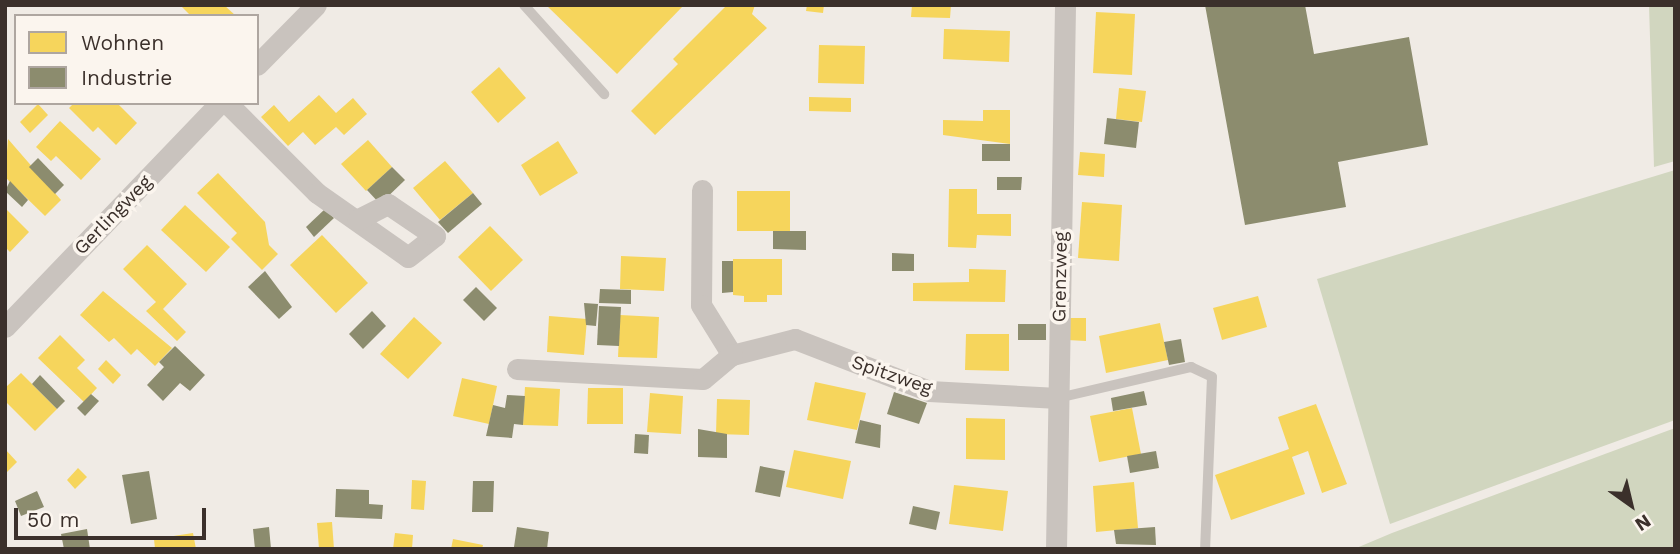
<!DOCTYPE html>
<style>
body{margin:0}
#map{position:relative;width:1680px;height:554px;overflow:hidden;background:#f0ebe5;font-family:"Work Sans",sans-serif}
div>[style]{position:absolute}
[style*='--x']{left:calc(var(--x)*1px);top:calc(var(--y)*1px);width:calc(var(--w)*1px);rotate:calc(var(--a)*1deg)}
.green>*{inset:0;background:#d1d6bf}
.homes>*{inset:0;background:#f6d55c}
.industry>*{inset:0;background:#8c8c6e}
.service>*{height:10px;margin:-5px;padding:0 5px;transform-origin:5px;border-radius:5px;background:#c9c3be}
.minor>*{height:21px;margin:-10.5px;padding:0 10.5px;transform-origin:10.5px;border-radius:10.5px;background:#c9c3be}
span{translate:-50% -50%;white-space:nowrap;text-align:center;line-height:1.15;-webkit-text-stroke:7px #fbf5ee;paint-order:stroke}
.street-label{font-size:19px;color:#3b302b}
.frame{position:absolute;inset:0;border:7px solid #3b302b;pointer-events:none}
.legend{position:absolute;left:14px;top:14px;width:245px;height:91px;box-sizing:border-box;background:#fbf5ee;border:2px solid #aea6a0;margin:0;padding:9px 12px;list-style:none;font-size:21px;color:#3b302b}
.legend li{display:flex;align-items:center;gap:14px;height:35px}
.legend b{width:35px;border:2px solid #aea6a0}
.north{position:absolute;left:1596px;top:470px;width:70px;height:70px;-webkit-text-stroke:5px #fbf5ee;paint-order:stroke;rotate:146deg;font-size:19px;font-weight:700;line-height:28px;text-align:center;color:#3b302b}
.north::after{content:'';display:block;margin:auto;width:24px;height:32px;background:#3b302b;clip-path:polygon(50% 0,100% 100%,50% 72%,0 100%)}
.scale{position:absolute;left:14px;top:508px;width:192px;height:32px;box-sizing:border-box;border:4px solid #3b302b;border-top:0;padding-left:9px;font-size:21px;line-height:24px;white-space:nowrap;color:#3b302b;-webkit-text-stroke:5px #fbf5ee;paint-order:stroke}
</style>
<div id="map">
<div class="green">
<div style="clip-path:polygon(1649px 5px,1675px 5px,1675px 161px,1654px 167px)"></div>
<div style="clip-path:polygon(1675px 170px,1675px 420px,1390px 524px,1317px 279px)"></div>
<div style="clip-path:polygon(1675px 428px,1675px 549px,1354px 549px,1392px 533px)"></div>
</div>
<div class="homes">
<div style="clip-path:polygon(180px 5px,224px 5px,236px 16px,191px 16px)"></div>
<div style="clip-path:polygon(546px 5px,684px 5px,617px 74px)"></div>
<div style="clip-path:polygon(755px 5px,752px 14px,767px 28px,655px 135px,631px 111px,678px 64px,673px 59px,726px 6px)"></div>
<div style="clip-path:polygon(807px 5px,824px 5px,823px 13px,806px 11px)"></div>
<div style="clip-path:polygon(912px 5px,951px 5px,950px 18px,911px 17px)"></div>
<div style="clip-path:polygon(1096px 12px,1135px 14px,1132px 75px,1093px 73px)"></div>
<div style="clip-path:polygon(944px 29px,1010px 31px,1009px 62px,943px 59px)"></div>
<div style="clip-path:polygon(819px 45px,865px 46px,864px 84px,818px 83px)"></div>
<div style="clip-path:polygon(499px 67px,526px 98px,498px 123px,471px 92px)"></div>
<div style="clip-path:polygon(1119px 88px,1146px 91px,1142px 122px,1116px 119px)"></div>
<div style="clip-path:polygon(319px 95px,336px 113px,353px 98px,367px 114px,344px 135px,336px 127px,315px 145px,303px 132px,288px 146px,261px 117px,274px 105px,289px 122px)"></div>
<div style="clip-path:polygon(809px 97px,851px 98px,851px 112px,809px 111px)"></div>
<div style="clip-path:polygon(74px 103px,117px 103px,137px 123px,116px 145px,98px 127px,93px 132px,69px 108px)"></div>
<div style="clip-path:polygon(38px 104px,48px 115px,30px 133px,20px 122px)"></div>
<div style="clip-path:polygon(983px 110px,1010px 110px,1010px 144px,943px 135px,943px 120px,983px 121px)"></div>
<div style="clip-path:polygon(60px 121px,101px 159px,81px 180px,56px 156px,51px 161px,36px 147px)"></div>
<div style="clip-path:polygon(8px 139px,61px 200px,45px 216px,5px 177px)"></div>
<div style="clip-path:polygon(368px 140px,392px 167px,366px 191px,341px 164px)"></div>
<div style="clip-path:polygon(558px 141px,578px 173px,540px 196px,521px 165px)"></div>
<div style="clip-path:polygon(1080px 152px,1105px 154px,1104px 177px,1078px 175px)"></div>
<div style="clip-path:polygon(445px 161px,473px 193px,440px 220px,413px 188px)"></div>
<div style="clip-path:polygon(218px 173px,265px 222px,269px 245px,278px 254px,262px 270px,231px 239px,237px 233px,197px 193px)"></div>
<div style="clip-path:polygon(949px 189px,977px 189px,977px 214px,1011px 214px,1011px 236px,977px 235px,976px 248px,948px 247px)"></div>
<div style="clip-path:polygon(737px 191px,790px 191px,790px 231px,737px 231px)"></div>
<div style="clip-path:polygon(1082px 202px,1122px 205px,1119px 261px,1078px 258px)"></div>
<div style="clip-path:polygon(185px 205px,230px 247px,206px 272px,161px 230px)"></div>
<div style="clip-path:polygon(5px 208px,29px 232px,10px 252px,5px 247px)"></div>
<div style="clip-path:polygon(490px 226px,523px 260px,491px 291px,458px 257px)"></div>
<div style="clip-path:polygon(322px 235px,368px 283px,336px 313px,290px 265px)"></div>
<div style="clip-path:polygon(147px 245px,187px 284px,163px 309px,186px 332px,177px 341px,146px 311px,156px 302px,123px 269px)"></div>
<div style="clip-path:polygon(621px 256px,666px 258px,664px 291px,620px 289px)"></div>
<div style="clip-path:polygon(733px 259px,782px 259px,782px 295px,767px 295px,767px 302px,744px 302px,744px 296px,733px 295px)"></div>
<div style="clip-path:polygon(969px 269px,1006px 270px,1005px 302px,913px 301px,913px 283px,969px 282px)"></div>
<div style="clip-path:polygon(103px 291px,172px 348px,155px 366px,137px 349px,131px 355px,114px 338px,109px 342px,80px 315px)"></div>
<div style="clip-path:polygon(1258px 296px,1267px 327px,1222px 340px,1213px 308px)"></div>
<div style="clip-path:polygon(620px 315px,659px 317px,657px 358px,618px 357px)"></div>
<div style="clip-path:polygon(549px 316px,587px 319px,584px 355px,547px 352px)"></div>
<div style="clip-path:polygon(414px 317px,442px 343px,408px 379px,380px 354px)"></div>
<div style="clip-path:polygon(1068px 318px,1086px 318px,1086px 341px,1067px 340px)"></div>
<div style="clip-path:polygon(1160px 323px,1168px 360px,1106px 373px,1099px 336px)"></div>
<div style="clip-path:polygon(966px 334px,1009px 334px,1009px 371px,965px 370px)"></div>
<div style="clip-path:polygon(60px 335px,85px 360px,77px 368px,97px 388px,84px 402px,38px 358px)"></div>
<div style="clip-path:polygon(106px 360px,121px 375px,113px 384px,98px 369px)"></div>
<div style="clip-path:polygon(21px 373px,57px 409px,35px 431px,5px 401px,5px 388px)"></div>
<div style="clip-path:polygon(462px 378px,497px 386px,489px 424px,453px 416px)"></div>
<div style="clip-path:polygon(815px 382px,866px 393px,857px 430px,807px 420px)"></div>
<div style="clip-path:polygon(525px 387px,560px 389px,558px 426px,523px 425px)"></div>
<div style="clip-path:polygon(588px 388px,623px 388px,623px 424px,587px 424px)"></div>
<div style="clip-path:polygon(650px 393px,683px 396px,681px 434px,647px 432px)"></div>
<div style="clip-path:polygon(717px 399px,750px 400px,749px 435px,716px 434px)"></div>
<div style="clip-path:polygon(1316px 404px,1347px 484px,1322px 493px,1308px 451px,1292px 457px,1305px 494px,1231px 520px,1215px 475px,1289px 449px,1278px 417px)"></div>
<div style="clip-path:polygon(1132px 408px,1141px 454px,1099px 462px,1090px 416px)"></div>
<div style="clip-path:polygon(966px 418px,1005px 419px,1005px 460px,966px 459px)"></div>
<div style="clip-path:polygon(5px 449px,17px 462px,5px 474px)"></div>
<div style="clip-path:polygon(794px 450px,851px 461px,843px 499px,786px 487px)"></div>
<div style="clip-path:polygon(78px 468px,87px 477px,75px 489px,67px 480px)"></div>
<div style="clip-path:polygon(412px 480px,426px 481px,424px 510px,411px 509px)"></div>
<div style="clip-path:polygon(1134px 482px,1138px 528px,1096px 532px,1093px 486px)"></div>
<div style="clip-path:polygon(954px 485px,1008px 491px,1003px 531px,949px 524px)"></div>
<div style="clip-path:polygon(332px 522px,334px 549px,319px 549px,317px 523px)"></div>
<div style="clip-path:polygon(193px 533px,196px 549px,155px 549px,154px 539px)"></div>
<div style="clip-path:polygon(395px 533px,413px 535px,412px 549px,393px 549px)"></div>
<div style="clip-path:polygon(453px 539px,483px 545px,482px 549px,451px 549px)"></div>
</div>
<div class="industry">
<div style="clip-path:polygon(1205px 5px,1305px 5px,1314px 54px,1409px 37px,1428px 145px,1338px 162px,1346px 207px,1245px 225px)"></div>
<div style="clip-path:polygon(1107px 118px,1139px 122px,1136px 148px,1104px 144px)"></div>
<div style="clip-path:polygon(982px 144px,1010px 144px,1010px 161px,982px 161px)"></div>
<div style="clip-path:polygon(38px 158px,64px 185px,55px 194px,29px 167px)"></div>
<div style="clip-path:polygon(392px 167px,405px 180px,380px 204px,367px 190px)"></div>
<div style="clip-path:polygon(997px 177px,1022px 177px,1021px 190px,997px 190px)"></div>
<div style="clip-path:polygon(10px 181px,28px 200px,22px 207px,5px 191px)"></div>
<div style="clip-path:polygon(473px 193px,482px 204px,448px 233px,438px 222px)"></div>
<div style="clip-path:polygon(325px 209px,334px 218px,314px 237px,306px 227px)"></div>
<div style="clip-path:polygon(773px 231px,806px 231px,806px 250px,773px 249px)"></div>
<div style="clip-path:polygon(892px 253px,914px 254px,914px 271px,892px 271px)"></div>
<div style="clip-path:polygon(722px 261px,733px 261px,733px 292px,722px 293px)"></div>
<div style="clip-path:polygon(265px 271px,292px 307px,279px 319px,248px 287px)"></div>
<div style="clip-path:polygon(476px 287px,497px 308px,484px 321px,463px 300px)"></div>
<div style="clip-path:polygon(600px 289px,631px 290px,631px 304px,599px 303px)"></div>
<div style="clip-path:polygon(584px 303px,598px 304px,596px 326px,586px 325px)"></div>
<div style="clip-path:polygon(599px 306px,621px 307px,619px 346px,597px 345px)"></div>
<div style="clip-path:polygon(372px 311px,386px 326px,363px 349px,349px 334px)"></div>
<div style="clip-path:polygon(1018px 324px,1046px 324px,1046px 340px,1018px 340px)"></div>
<div style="clip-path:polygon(1181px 339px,1185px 362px,1169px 365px,1164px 342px)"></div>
<div style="clip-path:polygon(175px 346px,205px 375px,190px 391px,180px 383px,163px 401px,147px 385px,164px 367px,159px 362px)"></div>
<div style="clip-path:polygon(40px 375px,65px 401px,57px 409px,32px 384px)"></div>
<div style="clip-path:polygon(1144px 391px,1147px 405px,1113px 411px,1111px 398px)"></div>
<div style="clip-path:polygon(894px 392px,927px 403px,919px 424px,887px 414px)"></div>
<div style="clip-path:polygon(91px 394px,99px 401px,85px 416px,77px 408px)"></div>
<div style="clip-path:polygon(507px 395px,525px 396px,523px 425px,514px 424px,512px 438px,486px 436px,493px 405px,505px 408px)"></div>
<div style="clip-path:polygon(860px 420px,881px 425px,880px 448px,855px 443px)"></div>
<div style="clip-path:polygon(698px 429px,727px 434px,727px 458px,698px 457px)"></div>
<div style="clip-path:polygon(635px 434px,649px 435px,648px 454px,634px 453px)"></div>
<div style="clip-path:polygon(1156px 451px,1159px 468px,1130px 473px,1127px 456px)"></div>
<div style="clip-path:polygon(760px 466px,785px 471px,780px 497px,755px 492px)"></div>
<div style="clip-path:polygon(149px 471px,157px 519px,131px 524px,122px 475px)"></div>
<div style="clip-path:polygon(473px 481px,494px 481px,493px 512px,472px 512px)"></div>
<div style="clip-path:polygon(336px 489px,369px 490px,369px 504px,383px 505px,382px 519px,335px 517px)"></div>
<div style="clip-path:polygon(37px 491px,44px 507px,21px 516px,15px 501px)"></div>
<div style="clip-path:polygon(913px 506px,940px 512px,936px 530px,909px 524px)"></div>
<div style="clip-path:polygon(269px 527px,271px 549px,255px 549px,253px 529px)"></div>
<div style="clip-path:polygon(517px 527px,549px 532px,547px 549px,514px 547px)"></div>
<div style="clip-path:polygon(1155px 527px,1156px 545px,1116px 544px,1114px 530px)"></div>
<div style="clip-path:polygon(87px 529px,90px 549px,64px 549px,61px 534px)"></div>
</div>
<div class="service">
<div style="--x:524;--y:5;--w:120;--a:48"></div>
<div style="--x:1058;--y:398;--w:137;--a:-13.1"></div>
<div style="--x:1191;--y:367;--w:23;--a:25"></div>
<div style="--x:1212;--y:377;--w:172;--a:92.3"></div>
</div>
<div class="minor">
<div style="--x:257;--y:65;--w:84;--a:-45.5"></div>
<div style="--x:227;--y:103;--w:127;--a:45"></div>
<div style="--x:317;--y:193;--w:111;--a:35.1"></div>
<div style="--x:408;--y:257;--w:34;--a:-38"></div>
<div style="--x:435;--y:236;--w:57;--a:-145.8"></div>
<div style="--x:388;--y:204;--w:34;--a:153"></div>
<div style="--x:702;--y:190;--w:115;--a:90.5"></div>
<div style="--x:701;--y:305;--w:59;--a:58.2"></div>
<div style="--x:732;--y:355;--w:65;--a:-14.3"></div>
<div style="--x:795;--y:339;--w:144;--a:21.2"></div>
<div style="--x:929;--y:391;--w:129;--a:3.1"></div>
<div style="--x:5;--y:327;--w:310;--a:-46.2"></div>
<div style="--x:517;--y:369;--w:186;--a:3.1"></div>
<div style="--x:703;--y:379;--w:38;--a:-40"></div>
<div style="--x:1056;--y:549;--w:544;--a:-89.05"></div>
</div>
<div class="street-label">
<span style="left:113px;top:215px;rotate:-46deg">Gerlingweg</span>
<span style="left:1060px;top:277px;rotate:-89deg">Grenzweg</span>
<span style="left:892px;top:375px;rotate:19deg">Spitzweg</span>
</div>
<div class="frame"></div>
<ul class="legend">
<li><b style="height:19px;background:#f6d55c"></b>Wohnen</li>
<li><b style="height:19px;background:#8c8c6e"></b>Industrie</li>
</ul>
<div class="north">N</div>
<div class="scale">50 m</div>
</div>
